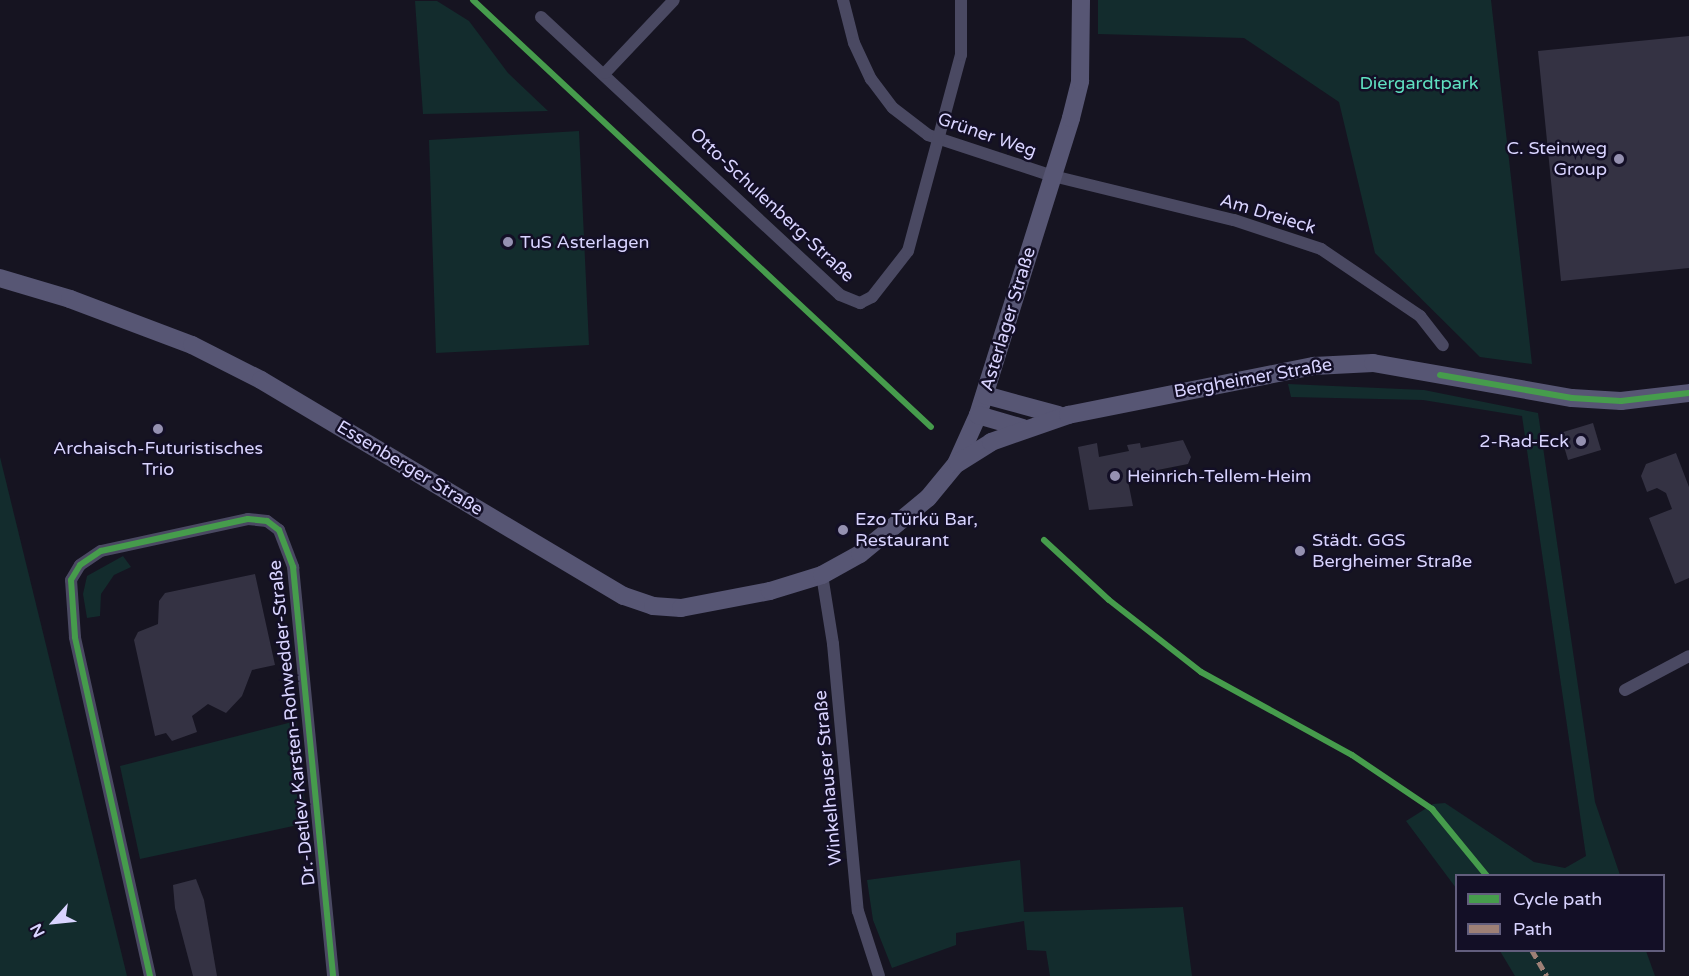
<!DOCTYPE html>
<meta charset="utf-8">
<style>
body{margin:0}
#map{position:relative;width:1689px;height:976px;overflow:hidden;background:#161421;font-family:"Varela Round",sans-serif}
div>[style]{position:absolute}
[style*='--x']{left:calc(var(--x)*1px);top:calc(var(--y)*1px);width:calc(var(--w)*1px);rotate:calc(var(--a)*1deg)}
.green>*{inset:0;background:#132c2d}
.building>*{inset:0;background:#343243}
.street>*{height:12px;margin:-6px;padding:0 6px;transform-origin:6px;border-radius:6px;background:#4a4962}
.secondary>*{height:18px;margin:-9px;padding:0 9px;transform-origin:9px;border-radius:9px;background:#575674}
.quiet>*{height:4.5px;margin-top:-2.25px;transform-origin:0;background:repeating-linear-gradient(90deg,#9e8076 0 9px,transparent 0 13.5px)}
.cycleway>*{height:6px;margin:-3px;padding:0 3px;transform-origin:3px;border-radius:3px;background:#469c4c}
.dots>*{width:16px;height:16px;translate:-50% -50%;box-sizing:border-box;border:3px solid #130f26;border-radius:50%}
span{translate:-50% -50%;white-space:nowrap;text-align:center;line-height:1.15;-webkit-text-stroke:5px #130f26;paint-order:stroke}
.park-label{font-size:18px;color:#5fe0c0}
.street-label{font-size:18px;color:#d9d4ff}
.poi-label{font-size:18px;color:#d9d4ff}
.right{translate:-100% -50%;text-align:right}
.left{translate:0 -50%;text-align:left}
.legend{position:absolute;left:1455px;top:874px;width:210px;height:78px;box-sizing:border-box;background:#130f26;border:2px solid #625e7d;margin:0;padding:8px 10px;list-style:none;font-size:18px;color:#d9d4ff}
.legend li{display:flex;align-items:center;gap:12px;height:30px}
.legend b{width:30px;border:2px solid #625e7d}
.north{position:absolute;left:24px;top:892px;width:60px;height:60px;-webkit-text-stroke:4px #130f26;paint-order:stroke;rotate:243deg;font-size:16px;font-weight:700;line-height:24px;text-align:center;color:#d9d4ff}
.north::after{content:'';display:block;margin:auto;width:21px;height:27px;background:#d9d4ff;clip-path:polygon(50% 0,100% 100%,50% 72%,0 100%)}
</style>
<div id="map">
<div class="green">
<div style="clip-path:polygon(1098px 0,1491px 0,1532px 364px,1480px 357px,1375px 253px,1339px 102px,1244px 38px,1098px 34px)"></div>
<div style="clip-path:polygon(415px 1px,437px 1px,469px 21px,508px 73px,548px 111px,423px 114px)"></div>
<div style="clip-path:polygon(579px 131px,589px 345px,436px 353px,429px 140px)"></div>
<div style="clip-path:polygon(1288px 384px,1424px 390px,1538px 413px,1595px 802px,1620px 875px,1456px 876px,1456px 888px,1406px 821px,1433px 804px,1445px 803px,1534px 862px,1565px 868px,1586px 856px,1522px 416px,1423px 400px,1291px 397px)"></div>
<div style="clip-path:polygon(0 457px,127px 976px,0 976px)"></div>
<div style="clip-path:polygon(123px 556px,131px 567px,114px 575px,101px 594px,100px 616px,87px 618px,83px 594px,87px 576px)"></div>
<div style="clip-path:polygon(296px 721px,307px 823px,140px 859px,120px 766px)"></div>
<div style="clip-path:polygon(1020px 860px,1024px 912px,1183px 907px,1192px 976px,1050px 976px,1046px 951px,1027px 950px,1024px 921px,956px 933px,956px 945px,892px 968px,873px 920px,867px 880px)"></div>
<div style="clip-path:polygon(1500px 951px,1646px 951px,1655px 976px,1515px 976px)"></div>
</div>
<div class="building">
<div style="clip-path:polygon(1689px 36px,1689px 268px,1561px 281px,1538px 51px)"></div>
<div style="clip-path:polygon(1593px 423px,1601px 450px,1568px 460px,1560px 433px)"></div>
<div style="clip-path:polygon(1183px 440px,1191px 457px,1188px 464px,1127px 476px,1133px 506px,1089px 510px,1078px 447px,1097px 443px,1099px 457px,1129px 451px,1127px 445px,1140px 443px,1141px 448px)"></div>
<div style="clip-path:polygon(1676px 453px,1689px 487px,1689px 578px,1675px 584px,1649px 518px,1672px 509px,1666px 493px,1657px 488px,1647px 492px,1641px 476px,1646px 464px)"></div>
<div style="clip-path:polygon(255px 574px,275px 665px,252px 670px,242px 696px,226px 713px,208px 704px,192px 716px,197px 732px,172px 741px,166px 733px,155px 736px,134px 640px,138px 632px,158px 624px,159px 601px,165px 593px)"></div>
<div style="clip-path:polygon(196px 879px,204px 900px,217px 976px,193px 976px,175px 908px,173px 885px)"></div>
</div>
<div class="street">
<div style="--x:843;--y:0;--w:44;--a:75.7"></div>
<div style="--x:854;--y:43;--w:40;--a:65"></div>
<div style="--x:871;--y:79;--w:36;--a:53"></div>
<div style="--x:893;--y:108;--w:44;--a:37.6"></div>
<div style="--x:928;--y:135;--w:132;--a:18.2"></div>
<div style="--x:1053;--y:176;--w:186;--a:13.7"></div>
<div style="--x:1234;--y:220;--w:92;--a:18.4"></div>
<div style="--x:1321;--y:249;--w:120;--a:34.1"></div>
<div style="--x:1420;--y:316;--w:37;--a:52"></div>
<div style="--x:541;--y:17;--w:408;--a:42.9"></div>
<div style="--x:840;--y:295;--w:22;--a:22"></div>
<div style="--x:860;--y:303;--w:13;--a:-27"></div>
<div style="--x:872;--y:297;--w:58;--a:-52"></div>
<div style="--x:908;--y:251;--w:203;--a:-74.9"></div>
<div style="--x:961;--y:55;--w:55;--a:-90"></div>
<div style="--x:605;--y:73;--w:100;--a:-46.6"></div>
<div style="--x:822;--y:575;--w:70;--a:80.9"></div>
<div style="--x:833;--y:644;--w:268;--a:84.7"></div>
<div style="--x:858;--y:911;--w:68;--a:72.1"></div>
<div style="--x:1625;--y:690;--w:72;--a:-28"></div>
<div style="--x:150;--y:976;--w:347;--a:-102.5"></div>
<div style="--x:75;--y:637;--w:57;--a:-94"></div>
<div style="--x:71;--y:580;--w:17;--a:-59"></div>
<div style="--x:80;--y:565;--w:25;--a:-34"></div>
<div style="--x:101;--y:551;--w:150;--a:-12.3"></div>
<div style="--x:248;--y:519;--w:19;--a:6"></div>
<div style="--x:267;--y:521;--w:15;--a:37"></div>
<div style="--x:279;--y:530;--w:40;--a:69"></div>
<div style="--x:293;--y:567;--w:411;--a:84.4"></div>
</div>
<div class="secondary">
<div style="--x:0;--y:278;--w:73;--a:16.7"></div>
<div style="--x:70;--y:299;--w:130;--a:20.7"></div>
<div style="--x:192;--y:345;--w:77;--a:26.9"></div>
<div style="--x:261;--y:380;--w:422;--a:30.8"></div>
<div style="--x:624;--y:596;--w:31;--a:19"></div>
<div style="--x:653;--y:606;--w:28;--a:4"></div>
<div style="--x:681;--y:608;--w:91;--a:-10.8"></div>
<div style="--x:770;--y:591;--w:54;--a:-17.1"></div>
<div style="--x:822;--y:575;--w:43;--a:-28.9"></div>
<div style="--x:860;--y:554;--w:88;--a:-39.5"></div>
<div style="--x:928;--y:498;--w:44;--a:-50.5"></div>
<div style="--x:956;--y:464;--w:54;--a:-65.8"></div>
<div style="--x:978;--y:415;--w:311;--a:-72.6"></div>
<div style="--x:1071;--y:118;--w:38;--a:-76"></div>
<div style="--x:1080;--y:81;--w:81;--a:-89.3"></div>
<div style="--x:985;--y:395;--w:76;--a:15.3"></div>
<div style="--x:978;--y:415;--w:47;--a:16.1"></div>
<div style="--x:958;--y:463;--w:39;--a:-32"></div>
<div style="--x:991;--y:442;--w:82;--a:-19.3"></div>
<div style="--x:1068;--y:415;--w:251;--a:-11.3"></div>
<div style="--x:1314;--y:366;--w:59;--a:-2.9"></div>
<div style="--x:1373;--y:363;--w:202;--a:10"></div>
<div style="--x:1572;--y:398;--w:49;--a:3.5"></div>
<div style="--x:1621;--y:401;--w:68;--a:-6.7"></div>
</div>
<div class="quiet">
<div style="--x:1532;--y:950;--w:30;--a:60"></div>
</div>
<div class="cycleway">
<div style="--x:473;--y:0;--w:626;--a:42.99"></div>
<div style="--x:1440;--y:375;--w:134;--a:9.9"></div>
<div style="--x:1572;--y:398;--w:49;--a:3.5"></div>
<div style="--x:1621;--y:401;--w:68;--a:-6.7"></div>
<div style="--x:1044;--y:540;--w:88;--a:42.7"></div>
<div style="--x:1109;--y:600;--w:117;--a:38"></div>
<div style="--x:1201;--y:672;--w:172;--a:28.8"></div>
<div style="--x:1352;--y:755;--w:97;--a:34"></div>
<div style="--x:1432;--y:809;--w:87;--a:50.6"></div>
<div style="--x:150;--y:976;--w:347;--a:-102.5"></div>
<div style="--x:75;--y:637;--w:57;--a:-94"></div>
<div style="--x:71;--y:580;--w:17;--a:-59"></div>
<div style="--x:80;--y:565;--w:25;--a:-34"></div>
<div style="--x:101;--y:551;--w:150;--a:-12.3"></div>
<div style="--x:248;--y:519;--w:19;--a:6"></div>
<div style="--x:267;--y:521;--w:15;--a:37"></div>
<div style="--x:279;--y:530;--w:40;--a:69"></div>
<div style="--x:293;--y:567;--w:411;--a:84.4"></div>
</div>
<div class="dots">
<div style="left:1619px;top:159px;background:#9591b1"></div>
<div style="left:508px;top:242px;background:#9591b1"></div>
<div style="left:158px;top:429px;background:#9591b1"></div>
<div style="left:1581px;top:441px;background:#9591b1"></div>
<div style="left:1115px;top:476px;background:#9591b1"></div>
<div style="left:843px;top:530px;background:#9591b1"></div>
<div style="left:1300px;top:551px;background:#9591b1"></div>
</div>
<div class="park-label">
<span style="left:1419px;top:83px">Diergardtpark</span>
</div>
<div class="street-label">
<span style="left:987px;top:135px;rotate:19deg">Grüner Weg</span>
<span style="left:772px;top:205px;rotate:43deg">Otto-Schulenberg-Straße</span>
<span style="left:1268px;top:214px;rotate:17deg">Am Dreieck</span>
<span style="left:1008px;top:319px;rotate:-73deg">Asterlager Straße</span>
<span style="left:1253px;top:378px;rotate:-10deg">Bergheimer Straße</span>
<span style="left:410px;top:468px;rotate:31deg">Essenberger Straße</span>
<span style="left:292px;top:723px;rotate:-96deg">Dr.-Detlev-Karsten-Rohwedder-Straße</span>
<span style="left:828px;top:778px;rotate:-95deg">Winkelhauser Straße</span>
</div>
<div class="poi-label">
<span class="right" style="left:1607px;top:159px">C. Steinweg<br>Group</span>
<span class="left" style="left:520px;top:242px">TuS Asterlagen</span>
<span class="right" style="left:1569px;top:441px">2-Rad-Eck</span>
<span style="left:158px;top:459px">Archaisch-Futuristisches<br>Trio</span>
<span class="left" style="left:1127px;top:476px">Heinrich-Tellem-Heim</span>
<span class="left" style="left:855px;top:530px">Ezo Türkü Bar,<br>Restaurant</span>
<span class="left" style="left:1312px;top:551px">Städt. GGS<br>Bergheimer Straße</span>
</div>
<ul class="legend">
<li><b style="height:8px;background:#469c4c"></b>Cycle path</li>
<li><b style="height:8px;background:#9e8076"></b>Path</li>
</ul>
<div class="north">N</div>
</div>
